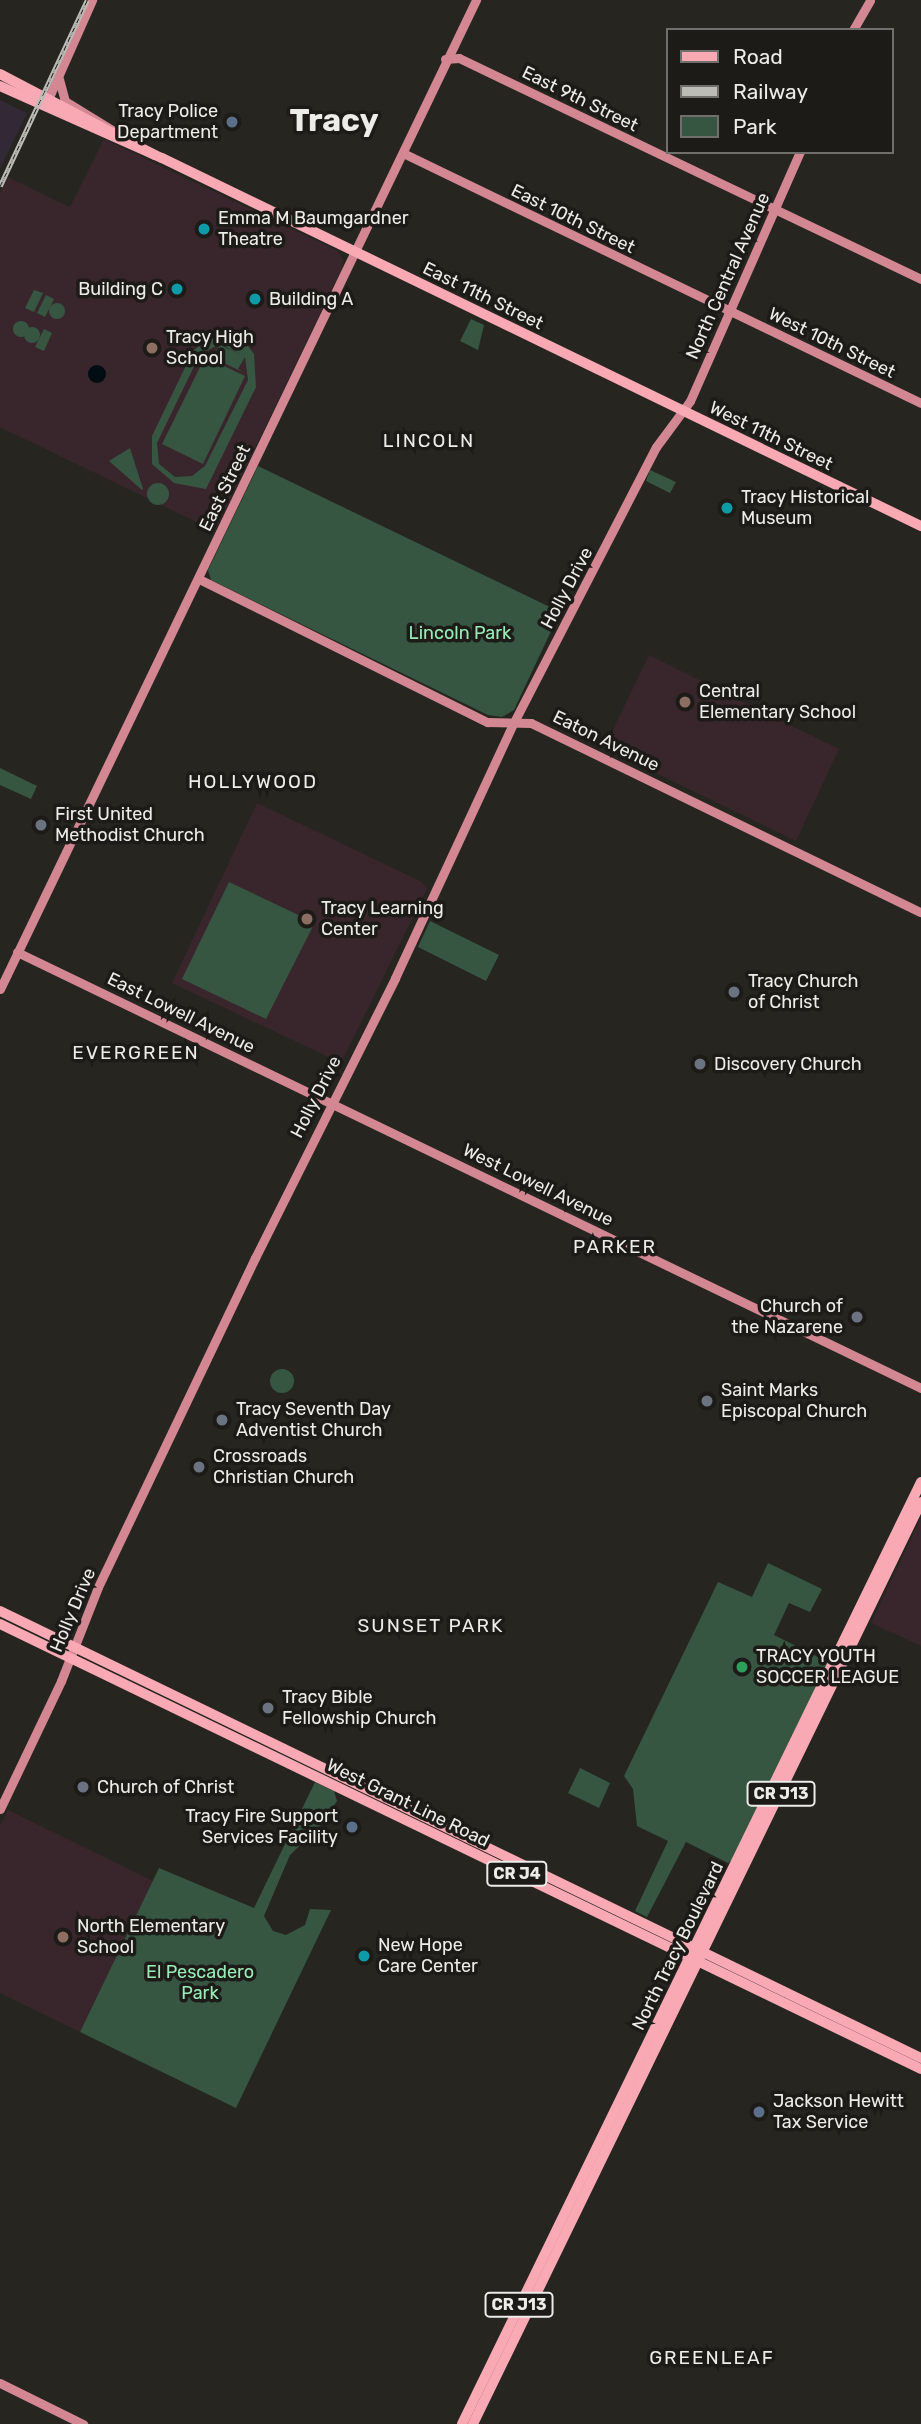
<!DOCTYPE html>
<style>
body{margin:0}
#map{position:relative;width:921px;height:2424px;overflow:hidden;background:#262520;font-family:Rubik,sans-serif}
div>[style]{position:absolute}
[style*='--x']{left:calc(var(--x)*1px);top:calc(var(--y)*1px);width:calc(var(--w)*1px);rotate:calc(var(--a)*1deg)}
.industrial>*{inset:0;background:#322836}
.education>*{inset:0;background:#39262d}
.green>*{inset:0;background:#365642}
.round{border-radius:50%}
.water>*{inset:0;background:#000d13}
.secondary>*{height:9px;margin:-4.5px;padding:0 4.5px;transform-origin:4.5px;border-radius:4.5px;background:#d38792}
.primary>*{height:10px;margin:-5px;padding:0 5px;transform-origin:5px;border-radius:5px;background:#f8a9b4}
.rail>*{height:4.5px;margin-top:-2.25px;transform-origin:0;background:repeating-linear-gradient(90deg,#1d1b17 0 5px,#bcbcb7 0 10px);box-sizing:border-box;border-block:2px solid #bcbcb7}
.dots>*{width:19px;height:19px;translate:-50% -50%;box-sizing:border-box;border:4px solid #1d1b17;border-radius:50%}
span{translate:-50% -50%;white-space:nowrap;text-align:center;line-height:1.15;-webkit-text-stroke:7px #1d1b17;paint-order:stroke}
.shield-label span{padding:2px 5px;background:#1d1b17;border:2px solid;border-radius:5px;-webkit-text-stroke-width:0}
.shield-label{font-size:16px;color:#ecece8;font-weight:700}
.street-label{font-size:18px;color:#ecece8}
.poi-label{font-size:18px;color:#ecece8}
.right{translate:-100% -50%;text-align:right}
.left{translate:0 -50%;text-align:left}
.park-label{font-size:18px;color:#99ecb8}
.neighbourhood-label{font-size:19px;color:#ecece8;letter-spacing:2px}
.town-label{font-size:32px;color:#ecece8;font-weight:700}
.legend{position:absolute;left:666px;top:28px;width:228px;height:126px;box-sizing:border-box;background:#1d1b17;border:2px solid #706f6b;margin:0;padding:9px 12px;list-style:none;font-size:21px;color:#ecece8}
.legend li{display:flex;align-items:center;gap:14px;height:35px}
.legend b{width:35px;border:2px solid #706f6b}
</style>
<div id="map">
<div class="industrial">
<div style="clip-path:polygon(0 100px,27px 113px,0 169px)"></div>
</div>
<div class="education">
<div style="clip-path:polygon(104px 139px,336px 250px,343px 259px,342px 268px,215px 531px,0 427px,0 192px,7px 177px,70px 207px)"></div>
<div style="clip-path:polygon(649px 655px,839px 749px,796px 841px,604px 748px)"></div>
<div style="clip-path:polygon(257px 803px,422px 882px,427px 889px,341px 1063px,172px 983px)"></div>
<div style="clip-path:polygon(921px 1518px,921px 1646px,871px 1623px)"></div>
<div style="clip-path:polygon(8px 1810px,153px 1881px,80px 2032px,0 1993px,0 1826px)"></div>
</div>
<div class="green">
<div style="clip-path:polygon(34px 290px,43px 293px,34px 312px,25px 308px)"></div>
<div style="clip-path:polygon(46px 295px,54px 299px,45px 317px,37px 313px)"></div>
<div class="round" style="left:49px;top:303px;width:16px;height:16px"></div>
<div style="clip-path:polygon(471px 319px,484px 325px,478px 350px,460px 341px)"></div>
<div class="round" style="left:13px;top:321px;width:16px;height:16px"></div>
<div class="round" style="left:24px;top:327px;width:16px;height:16px"></div>
<div style="clip-path:polygon(44px 329px,52px 333px,44px 351px,35px 347px)"></div>
<div style="clip-path:polygon(evenodd,229px 336px,245px 342px,254px 354px,256px 387px,206px 489px,174px 483px,152px 464px,152px 436px,193px 351px,208px 338px,229px 336px,220px 344px,244px 356px,220px 345px,211px 357px,245px 373px,238px 369px,245px 357px,248px 380px,205px 466px,192px 476px,175px 477px,159px 464px,157px 443px,200px 354px,220px 344px)"></div>
<div style="clip-path:polygon(205px 357px,245px 376px,203px 464px,162px 444px)"></div>
<div style="clip-path:polygon(130px 448px,143px 489px,142px 490px,109px 461px)"></div>
<div style="clip-path:polygon(258px 466px,560px 612px,514px 710px,502px 717px,488px 715px,211px 580px,208px 570px)"></div>
<div style="clip-path:polygon(650px 470px,676px 482px,670px 493px,646px 481px)"></div>
<div class="round" style="left:147px;top:483px;width:22px;height:22px"></div>
<div style="clip-path:polygon(0 768px,37px 786px,31px 799px,0 785px)"></div>
<div style="clip-path:polygon(229px 882px,309px 920px,312px 928px,266px 1019px,182px 979px)"></div>
<div style="clip-path:polygon(430px 921px,499px 955px,486px 981px,418px 947px)"></div>
<div class="round" style="left:270px;top:1369px;width:24px;height:24px"></div>
<div style="clip-path:polygon(768px 1563px,822px 1589px,810px 1612px,789px 1603px,774px 1635px,830px 1663px,734px 1858px,728px 1863px,686px 1842px,647px 1917px,635px 1911px,668px 1841px,637px 1826px,633px 1789px,624px 1776px,718px 1582px,752px 1597px)"></div>
<div style="clip-path:polygon(580px 1768px,610px 1783px,599px 1808px,568px 1793px)"></div>
<div style="clip-path:polygon(315px 1782px,334px 1791px,337px 1801px,320px 1826px,290px 1855px,264px 1916px,273px 1931px,286px 1935px,305px 1925px,310px 1909px,331px 1910px,236px 2108px,80px 2032px,159px 1868px,254px 1908px)"></div>
</div>
<div class="water">
<div class="round" style="left:88px;top:365px;width:18px;height:18px"></div>
</div>
<div class="secondary">
<div style="--x:853;--y:30;--w:34;--a:-60"></div>
<div style="--x:445;--y:59;--w:14;--a:-4"></div>
<div style="--x:459;--y:58;--w:512;--a:25.56"></div>
<div style="--x:59;--y:79;--w:23;--a:75"></div>
<div style="--x:65;--y:101;--w:55;--a:31.7"></div>
<div style="--x:46;--y:104;--w:114;--a:-66.1"></div>
<div style="--x:403;--y:153;--w:575;--a:25.76"></div>
<div style="--x:199;--y:579;--w:322;--a:26.4"></div>
<div style="--x:487;--y:722;--w:44;--a:1.3"></div>
<div style="--x:531;--y:723;--w:433;--a:25.9"></div>
<div style="--x:17;--y:952;--w:1004;--a:25.75"></div>
<div style="--x:0;--y:989;--w:1098;--a:-64.3"></div>
<div style="--x:0;--y:1809;--w:142;--a:-64.5"></div>
<div style="--x:61;--y:1681;--w:101;--a:-68.5"></div>
<div style="--x:98;--y:1587;--w:365;--a:-64.5"></div>
<div style="--x:255;--y:1258;--w:313;--a:-63.4"></div>
<div style="--x:395;--y:978;--w:282;--a:-65.1"></div>
<div style="--x:514;--y:722;--w:309;--a:-62.7"></div>
<div style="--x:656;--y:447;--w:57;--a:-53.5"></div>
<div style="--x:690;--y:401;--w:272;--a:-66.2"></div>
<div style="--x:0;--y:2383;--w:93;--a:26.3"></div>
</div>
<div class="primary">
<div style="--x:0;--y:74;--w:175;--a:27.6"></div>
<div style="--x:0;--y:86;--w:177;--a:24"></div>
<div style="--x:162;--y:158;--w:844;--a:25.87"></div>
<div style="--x:0;--y:1611;--w:1024;--a:25.89"></div>
<div style="--x:0;--y:1624;--w:1023;--a:25.79"></div>
<div style="--x:462;--y:2424;--w:1048;--a:-64.02"></div>
<div style="--x:473;--y:2424;--w:1025;--a:-64.08"></div>
</div>
<div class="rail">
<div style="--x:0;--y:186;--w:205;--a:-64.9"></div>
</div>
<div class="dots">
<div style="left:232px;top:122px;background:#5c6f8a"></div>
<div style="left:204px;top:229px;background:#0f9aa8"></div>
<div style="left:177px;top:289px;background:#0f9aa8"></div>
<div style="left:255px;top:299px;background:#0f9aa8"></div>
<div style="left:152px;top:348px;background:#8d6e63"></div>
<div style="left:727px;top:508px;background:#0f9aa8"></div>
<div style="left:685px;top:702px;background:#8d6e63"></div>
<div style="left:41px;top:825px;background:#6b7280"></div>
<div style="left:307px;top:919px;background:#8d6e63"></div>
<div style="left:734px;top:992px;background:#6b7280"></div>
<div style="left:700px;top:1064px;background:#6b7280"></div>
<div style="left:857px;top:1317px;background:#6b7280"></div>
<div style="left:707px;top:1401px;background:#6b7280"></div>
<div style="left:222px;top:1420px;background:#6b7280"></div>
<div style="left:199px;top:1467px;background:#6b7280"></div>
<div style="left:742px;top:1667px;background:#2e9e5b"></div>
<div style="left:268px;top:1708px;background:#6b7280"></div>
<div style="left:83px;top:1787px;background:#6b7280"></div>
<div style="left:352px;top:1827px;background:#5c6f8a"></div>
<div style="left:63px;top:1937px;background:#8d6e63"></div>
<div style="left:364px;top:1956px;background:#0f9aa8"></div>
<div style="left:759px;top:2112px;background:#5c6f8a"></div>
</div>
<div class="shield-label">
<span style="left:781px;top:1794px">CR J13</span>
<span style="left:517px;top:1874px">CR J4</span>
<span style="left:519px;top:2305px">CR J13</span>
</div>
<div class="street-label">
<span style="left:580px;top:99px;rotate:26deg">East 9th Street</span>
<span style="left:573px;top:219px;rotate:26deg">East 10th Street</span>
<span style="left:728px;top:276px;rotate:-66deg">North Central Avenue</span>
<span style="left:483px;top:296px;rotate:26deg">East 11th Street</span>
<span style="left:832px;top:343px;rotate:26deg">West 10th Street</span>
<span style="left:771px;top:436px;rotate:26deg">West 11th Street</span>
<span style="left:225px;top:488px;rotate:-64deg">East Street</span>
<span style="left:567px;top:588px;rotate:-62deg">Holly Drive</span>
<span style="left:606px;top:741px;rotate:26deg">Eaton Avenue</span>
<span style="left:181px;top:1013px;rotate:26deg">East Lowell Avenue</span>
<span style="left:316px;top:1097px;rotate:-63deg">Holly Drive</span>
<span style="left:538px;top:1185px;rotate:26deg">West Lowell Avenue</span>
<span style="left:73px;top:1610px;rotate:-67deg">Holly Drive</span>
<span style="left:408px;top:1803px;rotate:26deg">West Grant Line Road</span>
<span style="left:678px;top:1946px;rotate:-64deg">North Tracy Boulevard</span>
</div>
<div class="poi-label">
<span class="right" style="left:218px;top:122px">Tracy Police<br>Department</span>
<span class="left" style="left:218px;top:229px">Emma M Baumgardner<br>Theatre</span>
<span class="right" style="left:163px;top:289px">Building C</span>
<span class="left" style="left:269px;top:299px">Building A</span>
<span class="left" style="left:166px;top:348px">Tracy High<br>School</span>
<span class="left" style="left:741px;top:508px">Tracy Historical<br>Museum</span>
<span class="left" style="left:699px;top:702px">Central<br>Elementary School</span>
<span class="left" style="left:55px;top:825px">First United<br>Methodist Church</span>
<span class="left" style="left:321px;top:919px">Tracy Learning<br>Center</span>
<span class="left" style="left:748px;top:992px">Tracy Church<br>of Christ</span>
<span class="left" style="left:714px;top:1064px">Discovery Church</span>
<span class="right" style="left:843px;top:1317px">Church of<br>the Nazarene</span>
<span class="left" style="left:721px;top:1401px">Saint Marks<br>Episcopal Church</span>
<span class="left" style="left:236px;top:1420px">Tracy Seventh Day<br>Adventist Church</span>
<span class="left" style="left:213px;top:1467px">Crossroads<br>Christian Church</span>
<span class="left" style="left:756px;top:1667px">TRACY YOUTH<br>SOCCER LEAGUE</span>
<span class="left" style="left:282px;top:1708px">Tracy Bible<br>Fellowship Church</span>
<span class="left" style="left:97px;top:1787px">Church of Christ</span>
<span class="right" style="left:338px;top:1827px">Tracy Fire Support<br>Services Facility</span>
<span class="left" style="left:77px;top:1937px">North Elementary<br>School</span>
<span class="left" style="left:378px;top:1956px">New Hope<br>Care Center</span>
<span class="left" style="left:773px;top:2112px">Jackson Hewitt<br>Tax Service</span>
</div>
<div class="park-label">
<span style="left:460px;top:633px">Lincoln Park</span>
<span style="left:200px;top:1983px">El Pescadero<br>Park</span>
</div>
<div class="neighbourhood-label">
<span style="left:429px;top:441px">LINCOLN</span>
<span style="left:253px;top:782px">HOLLYWOOD</span>
<span style="left:136px;top:1053px">EVERGREEN</span>
<span style="left:615px;top:1247px">PARKER</span>
<span style="left:431px;top:1626px">SUNSET PARK</span>
<span style="left:712px;top:2358px">GREENLEAF</span>
</div>
<div class="town-label">
<span style="left:334px;top:120px">Tracy</span>
</div>
<ul class="legend">
<li><b style="height:9px;background:#f8a9b4"></b>Road</li>
<li><b style="height:9px;background:#bcbcb7"></b>Railway</li>
<li><b style="height:19px;background:#365642"></b>Park</li>
</ul>
</div>
